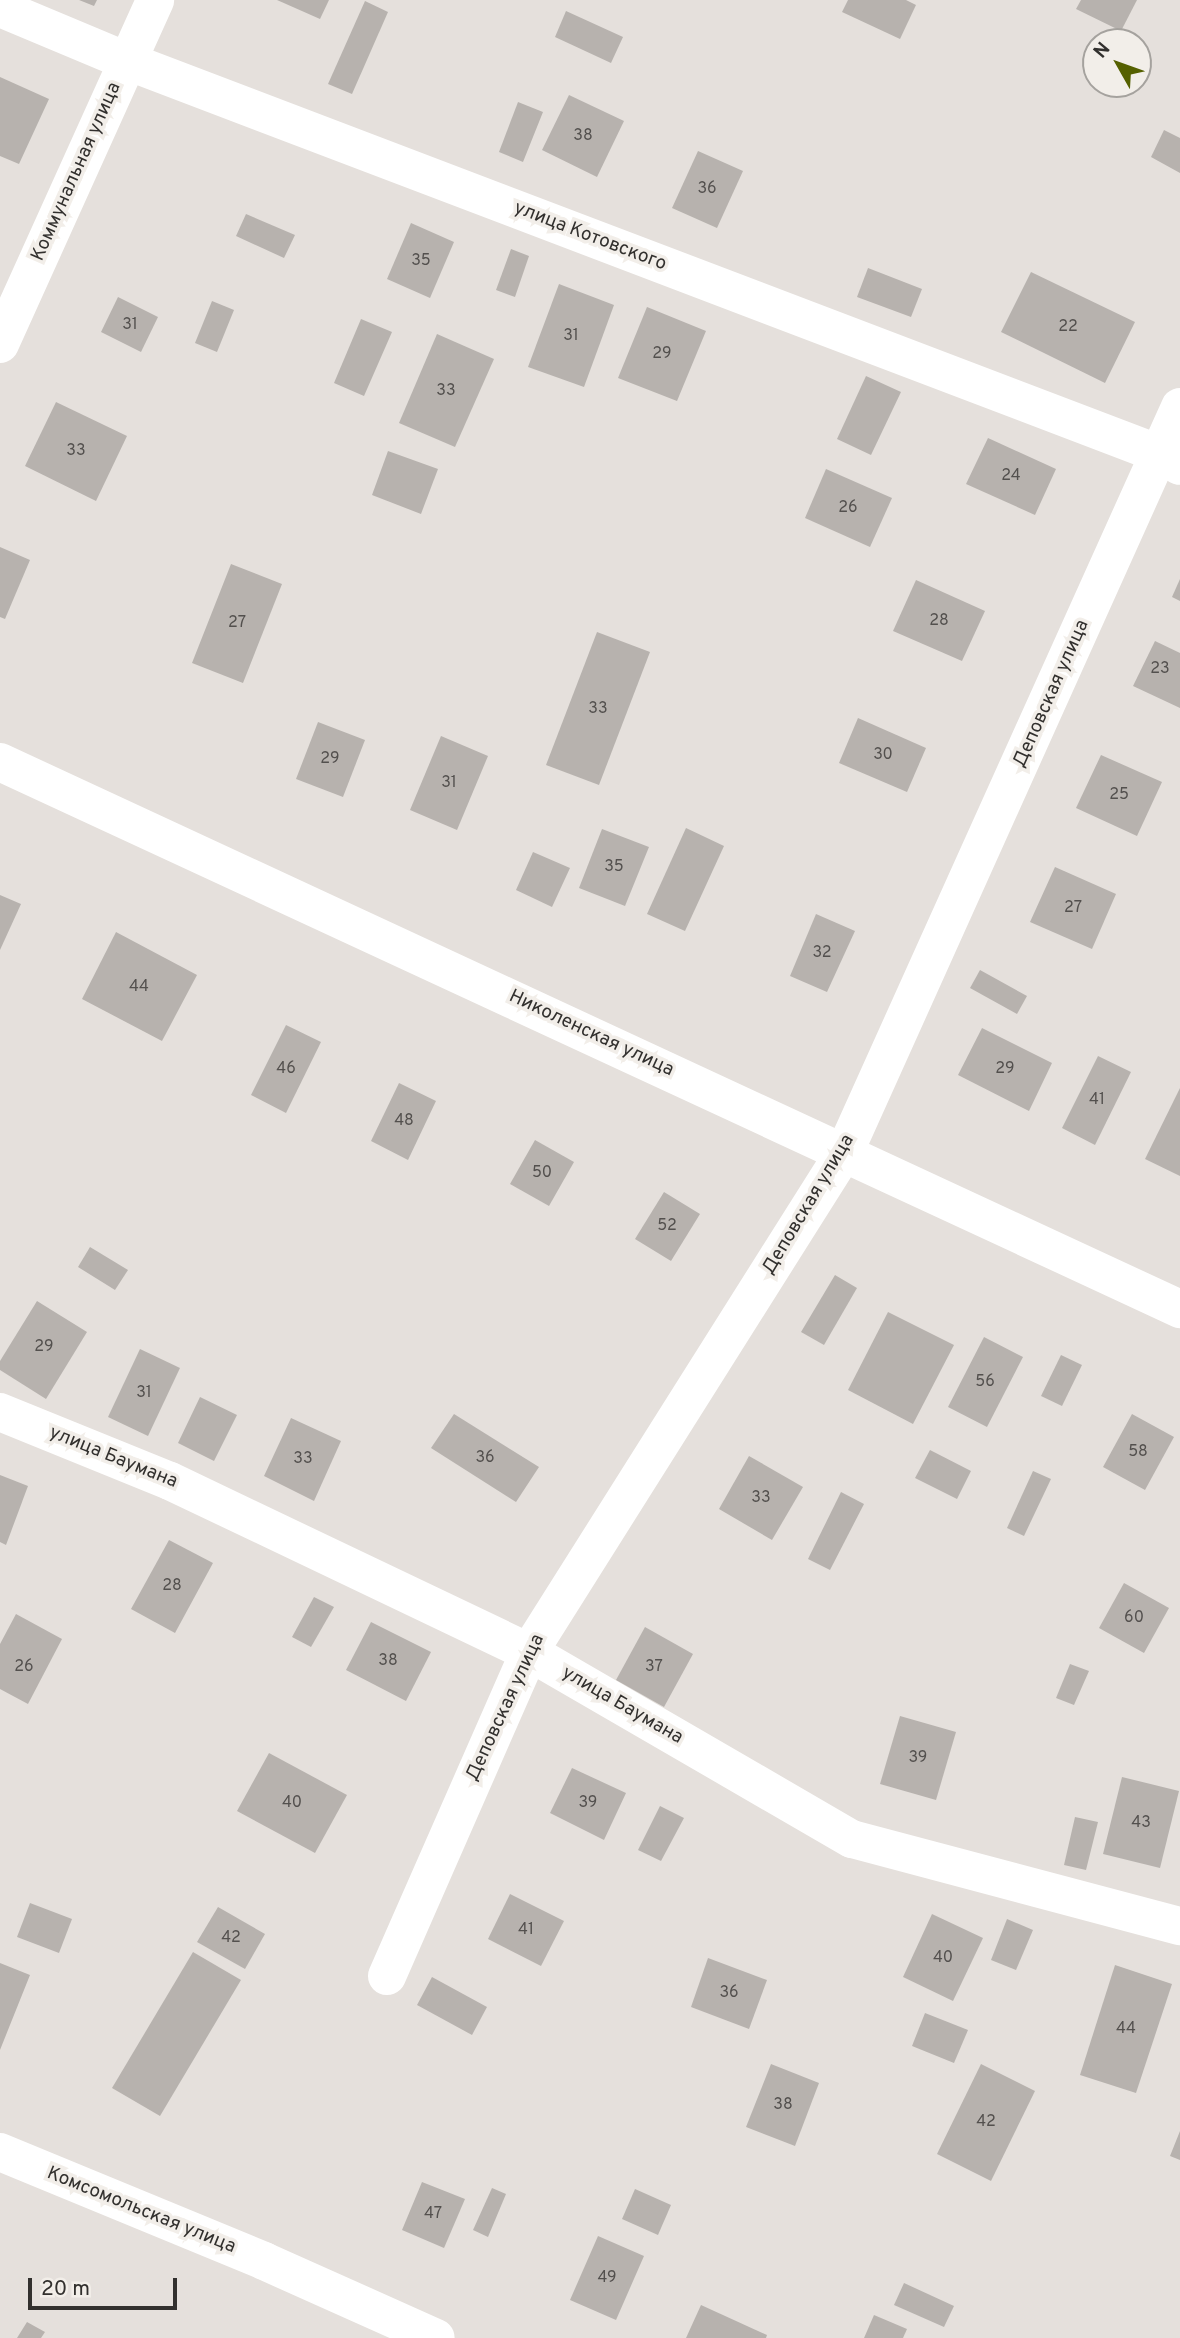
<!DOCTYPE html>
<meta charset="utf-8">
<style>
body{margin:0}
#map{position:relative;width:1180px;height:2338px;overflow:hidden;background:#e5e0dc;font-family:Overpass,sans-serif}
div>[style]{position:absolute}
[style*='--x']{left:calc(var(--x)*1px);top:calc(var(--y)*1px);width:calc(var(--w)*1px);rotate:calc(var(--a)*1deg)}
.building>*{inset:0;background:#b7b2ae}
.minor>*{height:38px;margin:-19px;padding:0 19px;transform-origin:19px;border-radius:19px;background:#fff}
span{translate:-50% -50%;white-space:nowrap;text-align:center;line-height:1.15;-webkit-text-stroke:7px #f2eee9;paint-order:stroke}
.number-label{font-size:16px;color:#53504e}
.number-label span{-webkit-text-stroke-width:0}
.street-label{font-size:19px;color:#32302e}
.north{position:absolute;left:1082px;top:28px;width:70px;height:70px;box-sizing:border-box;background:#f2eee9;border:2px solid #a5a29e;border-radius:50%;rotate:310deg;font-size:19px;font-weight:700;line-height:28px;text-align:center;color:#32302e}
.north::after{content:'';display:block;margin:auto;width:24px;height:32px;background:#556000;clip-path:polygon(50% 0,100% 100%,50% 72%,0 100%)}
.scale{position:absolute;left:28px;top:2278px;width:149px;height:32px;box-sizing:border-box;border:4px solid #32302e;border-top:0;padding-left:9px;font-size:21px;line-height:24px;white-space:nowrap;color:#32302e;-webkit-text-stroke:5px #f2eee9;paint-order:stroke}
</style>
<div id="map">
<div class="building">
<div style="clip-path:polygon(79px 0,97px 0,94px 6px)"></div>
<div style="clip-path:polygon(277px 0,329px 0,320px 19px)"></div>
<div style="clip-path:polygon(848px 0,906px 0,916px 5px,900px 39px,842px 12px)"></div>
<div style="clip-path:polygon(1081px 0,1137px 0,1121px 31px,1076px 9px)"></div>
<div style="clip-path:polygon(365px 1px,388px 12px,352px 94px,328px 84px)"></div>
<div style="clip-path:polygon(566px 11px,623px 37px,611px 63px,555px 37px)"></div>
<div style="clip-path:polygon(0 77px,49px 99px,19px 164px,0 156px)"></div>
<div style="clip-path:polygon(569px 95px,624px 121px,597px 177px,542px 150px)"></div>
<div style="clip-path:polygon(518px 102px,543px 112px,523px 162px,499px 152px)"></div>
<div style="clip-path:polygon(1164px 130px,1180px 138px,1180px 173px,1151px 157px)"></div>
<div style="clip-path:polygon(698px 151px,743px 171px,717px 228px,672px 208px)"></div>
<div style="clip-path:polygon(246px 214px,295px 235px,284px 258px,236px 236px)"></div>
<div style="clip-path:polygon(411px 223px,454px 242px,430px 298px,387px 279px)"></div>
<div style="clip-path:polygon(511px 249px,529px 256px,515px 297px,496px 290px)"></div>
<div style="clip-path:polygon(868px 268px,922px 289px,911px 317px,857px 297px)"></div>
<div style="clip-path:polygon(1031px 272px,1135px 322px,1105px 383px,1001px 332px)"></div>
<div style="clip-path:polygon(559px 284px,614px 305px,584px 387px,528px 367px)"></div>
<div style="clip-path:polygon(118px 297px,158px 317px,141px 352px,101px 332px)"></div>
<div style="clip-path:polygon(212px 301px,234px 310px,217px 352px,195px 343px)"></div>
<div style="clip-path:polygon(647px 307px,706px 331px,677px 401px,618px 378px)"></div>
<div style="clip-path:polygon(361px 319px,392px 332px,364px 396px,334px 383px)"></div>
<div style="clip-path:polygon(437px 334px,494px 359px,455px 447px,399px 423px)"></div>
<div style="clip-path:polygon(866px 376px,901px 392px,871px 455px,837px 439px)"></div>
<div style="clip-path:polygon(56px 402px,127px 436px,96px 501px,25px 466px)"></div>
<div style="clip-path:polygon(988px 438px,1056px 469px,1035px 515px,966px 484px)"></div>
<div style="clip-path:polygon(388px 451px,438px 469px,421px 514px,372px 495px)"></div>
<div style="clip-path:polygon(826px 469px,892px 498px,870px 547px,805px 518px)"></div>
<div style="clip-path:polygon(0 547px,30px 560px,5px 619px,0 617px)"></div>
<div style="clip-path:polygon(231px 564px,282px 584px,243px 683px,192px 663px)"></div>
<div style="clip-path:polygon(1180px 579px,1180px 601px,1172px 597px)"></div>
<div style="clip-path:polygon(916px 580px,985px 611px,962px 661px,893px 631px)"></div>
<div style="clip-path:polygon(597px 632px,650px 652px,599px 785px,546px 765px)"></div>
<div style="clip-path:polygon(1155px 641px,1180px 653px,1180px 708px,1133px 686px)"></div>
<div style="clip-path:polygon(858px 718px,926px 748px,907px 792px,839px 763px)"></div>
<div style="clip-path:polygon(318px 722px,365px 740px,343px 797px,296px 779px)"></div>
<div style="clip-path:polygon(441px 736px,488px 756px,457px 830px,410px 810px)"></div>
<div style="clip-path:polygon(1101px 755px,1162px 782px,1137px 836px,1076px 808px)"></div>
<div style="clip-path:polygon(686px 828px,724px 846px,685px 931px,647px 914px)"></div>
<div style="clip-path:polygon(602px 829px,649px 847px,625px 906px,579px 888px)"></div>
<div style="clip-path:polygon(533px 852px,570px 868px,552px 907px,516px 890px)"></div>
<div style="clip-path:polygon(1055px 867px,1116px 894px,1092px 949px,1030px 922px)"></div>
<div style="clip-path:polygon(0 895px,21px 904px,0 950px)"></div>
<div style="clip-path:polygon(816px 914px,855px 931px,827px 992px,790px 976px)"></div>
<div style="clip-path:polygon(116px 932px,197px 975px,162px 1041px,82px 999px)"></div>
<div style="clip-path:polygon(980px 970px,1027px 996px,1017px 1014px,970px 988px)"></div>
<div style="clip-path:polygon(286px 1025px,321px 1042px,286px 1113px,251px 1095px)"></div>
<div style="clip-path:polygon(982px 1028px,1052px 1063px,1029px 1111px,958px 1075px)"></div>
<div style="clip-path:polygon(1098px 1056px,1131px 1072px,1095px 1145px,1062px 1128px)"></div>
<div style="clip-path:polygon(399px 1083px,436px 1101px,408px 1160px,371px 1141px)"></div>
<div style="clip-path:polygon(1180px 1088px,1180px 1176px,1145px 1159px)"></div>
<div style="clip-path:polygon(535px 1140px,574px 1162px,549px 1206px,510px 1184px)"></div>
<div style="clip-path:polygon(664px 1192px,700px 1214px,671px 1261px,635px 1239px)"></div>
<div style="clip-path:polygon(90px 1247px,128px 1270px,115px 1290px,78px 1267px)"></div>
<div style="clip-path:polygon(835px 1275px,857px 1288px,824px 1345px,801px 1332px)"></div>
<div style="clip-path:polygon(37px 1301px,87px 1332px,46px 1399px,0 1370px,0 1361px)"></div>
<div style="clip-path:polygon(888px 1312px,954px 1345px,913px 1424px,848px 1390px)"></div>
<div style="clip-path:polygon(984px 1337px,1023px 1357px,987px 1427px,948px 1407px)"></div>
<div style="clip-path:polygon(140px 1349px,180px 1368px,148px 1436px,108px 1417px)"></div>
<div style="clip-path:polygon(1061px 1355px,1082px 1365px,1062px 1406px,1041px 1396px)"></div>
<div style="clip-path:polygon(200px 1397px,237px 1415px,214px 1461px,178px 1443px)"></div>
<div style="clip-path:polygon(454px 1414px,539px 1467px,516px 1502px,431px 1448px)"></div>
<div style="clip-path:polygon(1132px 1414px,1174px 1437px,1145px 1490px,1103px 1467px)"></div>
<div style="clip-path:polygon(291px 1418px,341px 1441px,314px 1501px,264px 1476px)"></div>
<div style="clip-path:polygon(930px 1450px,971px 1471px,957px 1499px,915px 1478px)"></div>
<div style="clip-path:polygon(749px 1456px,803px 1487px,772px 1540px,719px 1509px)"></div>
<div style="clip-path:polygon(1033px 1471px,1051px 1479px,1024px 1536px,1007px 1528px)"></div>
<div style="clip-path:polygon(0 1475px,28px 1486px,6px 1545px,0 1542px)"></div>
<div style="clip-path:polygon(841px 1492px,864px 1504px,830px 1570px,808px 1559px)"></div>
<div style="clip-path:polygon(169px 1540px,213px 1563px,175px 1633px,131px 1609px)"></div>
<div style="clip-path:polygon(1124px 1583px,1169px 1608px,1144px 1653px,1099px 1628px)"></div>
<div style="clip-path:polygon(314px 1597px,334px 1607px,311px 1647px,292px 1637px)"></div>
<div style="clip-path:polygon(16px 1614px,62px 1639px,28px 1704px,0 1689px,0 1644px)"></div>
<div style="clip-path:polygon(371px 1622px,431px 1652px,406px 1701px,346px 1670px)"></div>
<div style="clip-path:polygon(645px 1627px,693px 1654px,664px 1707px,616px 1680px)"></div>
<div style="clip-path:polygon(1070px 1664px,1089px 1671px,1074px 1705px,1056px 1698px)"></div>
<div style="clip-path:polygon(900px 1716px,956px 1732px,936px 1800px,880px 1784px)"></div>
<div style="clip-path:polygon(269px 1753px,347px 1795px,315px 1853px,237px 1811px)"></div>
<div style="clip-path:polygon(572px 1768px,626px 1793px,604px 1840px,550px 1813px)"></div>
<div style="clip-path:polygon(1122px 1777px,1179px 1791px,1160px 1868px,1103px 1854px)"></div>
<div style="clip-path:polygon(660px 1806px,684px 1818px,661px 1861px,638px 1850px)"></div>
<div style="clip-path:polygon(1075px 1817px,1098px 1822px,1086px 1870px,1064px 1865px)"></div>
<div style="clip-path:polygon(510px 1894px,564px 1921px,541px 1966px,488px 1939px)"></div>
<div style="clip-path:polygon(30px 1903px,72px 1919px,59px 1953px,17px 1937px)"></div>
<div style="clip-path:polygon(218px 1907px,265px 1934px,245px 1969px,197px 1942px)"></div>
<div style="clip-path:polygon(932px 1914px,983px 1938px,953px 2001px,903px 1977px)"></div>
<div style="clip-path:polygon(1007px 1919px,1033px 1930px,1016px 1970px,991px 1960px)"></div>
<div style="clip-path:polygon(193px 1952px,241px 1980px,160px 2116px,112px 2088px)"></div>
<div style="clip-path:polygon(708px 1958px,767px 1980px,749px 2029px,691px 2007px)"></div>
<div style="clip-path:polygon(0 1963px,30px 1975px,0 2050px)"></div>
<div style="clip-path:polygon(1115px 1965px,1172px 1984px,1136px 2093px,1080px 2075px)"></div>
<div style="clip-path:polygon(432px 1977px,487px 2007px,472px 2035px,417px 2005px)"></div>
<div style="clip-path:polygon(925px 2013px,968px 2030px,954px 2063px,912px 2046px)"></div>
<div style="clip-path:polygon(771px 2064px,819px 2083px,795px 2146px,746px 2127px)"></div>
<div style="clip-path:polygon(981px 2064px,1035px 2091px,991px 2181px,937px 2154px)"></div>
<div style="clip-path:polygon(1180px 2131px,1180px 2160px,1170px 2156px)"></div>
<div style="clip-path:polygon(422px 2182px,465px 2199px,444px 2248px,402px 2230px)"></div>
<div style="clip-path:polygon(492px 2188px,506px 2194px,488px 2237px,473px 2230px)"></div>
<div style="clip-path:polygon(635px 2189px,671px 2205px,658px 2235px,622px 2219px)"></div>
<div style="clip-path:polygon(598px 2236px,644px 2256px,616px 2320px,570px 2300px)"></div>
<div style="clip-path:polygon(904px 2283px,954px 2306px,944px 2327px,894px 2305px)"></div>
<div style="clip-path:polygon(701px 2305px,767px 2335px,766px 2338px,686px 2338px)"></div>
<div style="clip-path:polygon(874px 2315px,907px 2329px,903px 2338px,864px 2338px)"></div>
<div style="clip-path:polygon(27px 2322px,45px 2332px,41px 2338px,17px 2338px)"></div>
</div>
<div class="minor">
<div style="--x:0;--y:8;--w:138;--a:22.7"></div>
<div style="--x:127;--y:61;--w:1105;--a:20.83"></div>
<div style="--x:1160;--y:454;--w:23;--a:31"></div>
<div style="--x:0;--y:344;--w:377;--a:-65.7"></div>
<div style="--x:0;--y:762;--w:1301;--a:24.87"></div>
<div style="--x:0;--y:1412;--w:183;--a:22.1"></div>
<div style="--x:170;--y:1481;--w:398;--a:25.5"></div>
<div style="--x:529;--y:1652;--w:373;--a:30.1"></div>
<div style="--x:852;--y:1839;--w:339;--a:14.9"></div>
<div style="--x:387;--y:1976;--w:354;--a:-66.3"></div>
<div style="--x:529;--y:1652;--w:592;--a:-57.76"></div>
<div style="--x:845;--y:1151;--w:816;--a:-65.76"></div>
<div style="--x:0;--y:2152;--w:286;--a:22.4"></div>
<div style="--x:264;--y:2261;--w:188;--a:24.1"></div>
</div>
<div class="number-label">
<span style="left:583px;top:136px">38</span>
<span style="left:707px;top:189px">36</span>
<span style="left:421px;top:261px">35</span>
<span style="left:130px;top:325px">31</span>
<span style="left:1068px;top:327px">22</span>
<span style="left:571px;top:336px">31</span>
<span style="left:662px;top:354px">29</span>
<span style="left:446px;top:391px">33</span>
<span style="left:76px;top:451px">33</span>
<span style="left:1011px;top:476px">24</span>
<span style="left:848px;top:508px">26</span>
<span style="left:939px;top:621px">28</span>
<span style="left:237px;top:623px">27</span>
<span style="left:1160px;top:669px">23</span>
<span style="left:598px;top:709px">33</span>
<span style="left:883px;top:755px">30</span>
<span style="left:330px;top:759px">29</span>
<span style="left:449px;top:783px">31</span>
<span style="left:1119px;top:795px">25</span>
<span style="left:614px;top:867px">35</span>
<span style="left:1073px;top:908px">27</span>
<span style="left:822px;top:953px">32</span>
<span style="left:139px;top:987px">44</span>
<span style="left:286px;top:1069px">46</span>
<span style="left:1005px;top:1069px">29</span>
<span style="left:1097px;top:1100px">41</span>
<span style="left:404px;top:1121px">48</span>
<span style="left:542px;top:1173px">50</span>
<span style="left:667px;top:1226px">52</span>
<span style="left:44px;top:1347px">29</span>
<span style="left:985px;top:1382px">56</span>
<span style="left:144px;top:1393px">31</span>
<span style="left:1138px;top:1452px">58</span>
<span style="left:485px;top:1458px">36</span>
<span style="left:303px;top:1459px">33</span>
<span style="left:761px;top:1498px">33</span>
<span style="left:172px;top:1586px">28</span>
<span style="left:1134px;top:1618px">60</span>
<span style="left:388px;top:1661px">38</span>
<span style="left:24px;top:1667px">26</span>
<span style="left:654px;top:1667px">37</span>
<span style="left:918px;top:1758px">39</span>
<span style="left:292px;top:1803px">40</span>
<span style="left:588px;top:1803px">39</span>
<span style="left:1141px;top:1823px">43</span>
<span style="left:526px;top:1930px">41</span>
<span style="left:231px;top:1938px">42</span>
<span style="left:943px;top:1958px">40</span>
<span style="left:729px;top:1993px">36</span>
<span style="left:1126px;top:2029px">44</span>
<span style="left:783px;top:2105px">38</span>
<span style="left:986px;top:2122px">42</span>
<span style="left:433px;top:2214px">47</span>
<span style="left:607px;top:2278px">49</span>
</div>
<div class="street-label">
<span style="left:77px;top:172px;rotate:-66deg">Коммунальная улица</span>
<span style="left:590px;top:237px;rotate:21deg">улица Котовского</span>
<span style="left:1052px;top:694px;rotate:-66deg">Деповская улица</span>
<span style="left:591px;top:1034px;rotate:25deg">Николенская улица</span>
<span style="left:809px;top:1205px;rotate:-59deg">Деповская улица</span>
<span style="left:113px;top:1458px;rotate:22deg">улица Баумана</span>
<span style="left:622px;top:1706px;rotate:30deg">улица Баумана</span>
<span style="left:506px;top:1708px;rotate:-65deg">Деповская улица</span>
<span style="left:141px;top:2211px;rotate:22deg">Комсомольская улица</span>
</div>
<div class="north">N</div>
<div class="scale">20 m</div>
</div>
